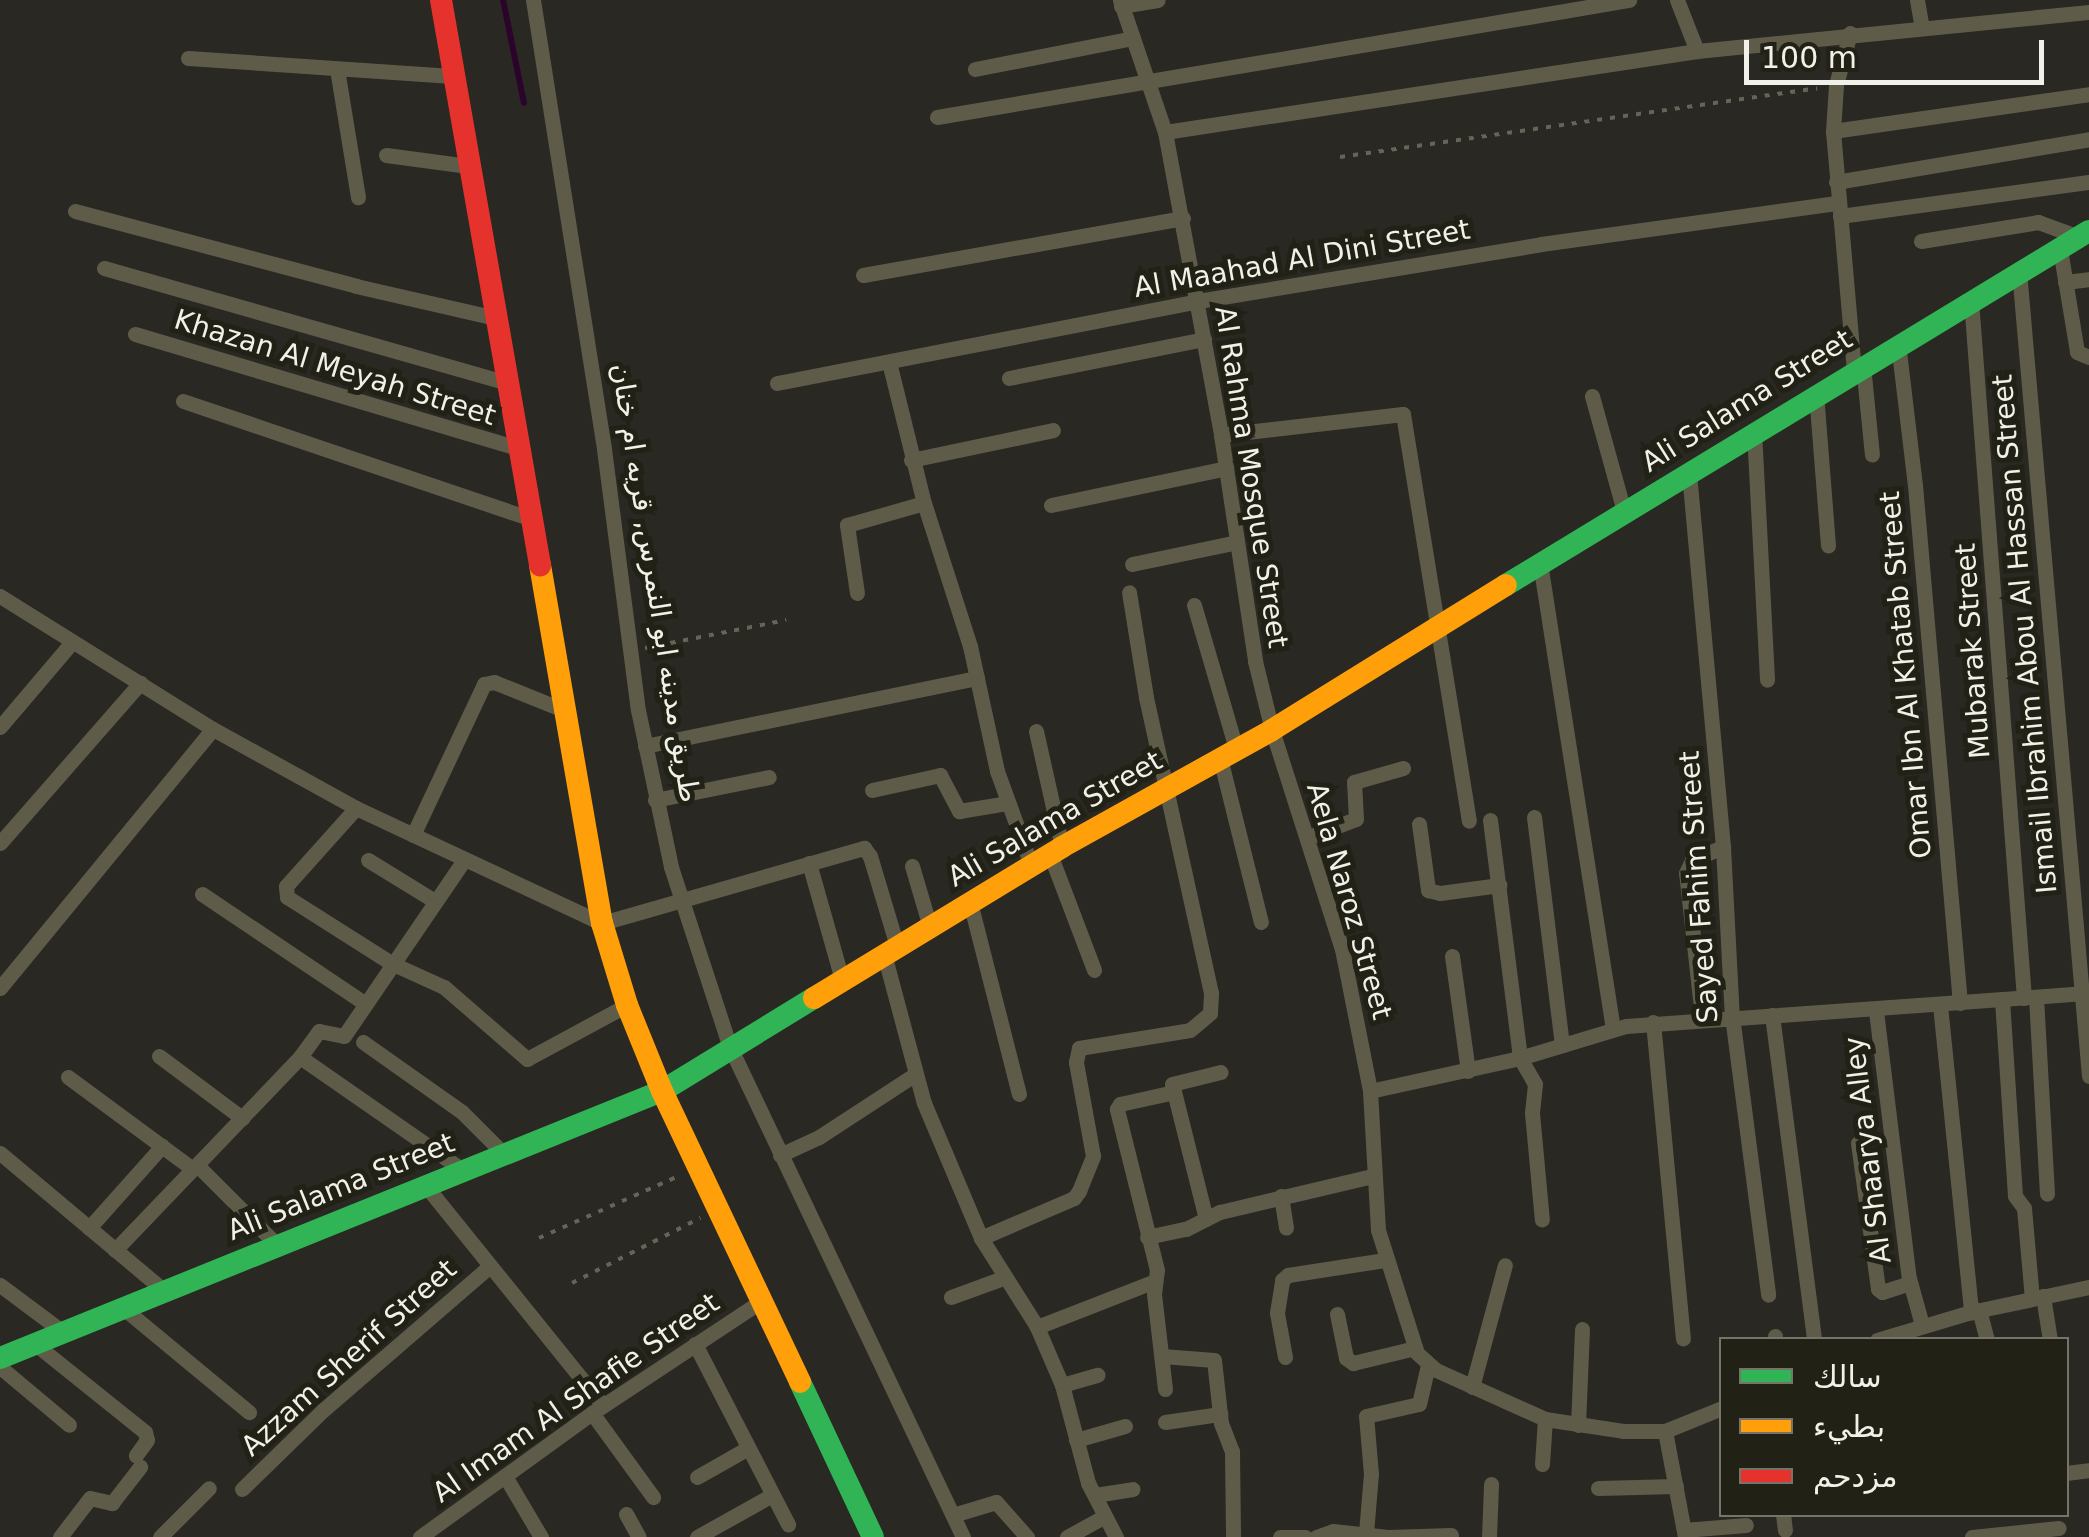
<!DOCTYPE html>
<meta charset="utf-8">
<style>
body{margin:0}
#map{position:relative;width:2089px;height:1537px;overflow:hidden;background:#292822;font-family:"DejaVu Sans","Noto Naskh Arabic",sans-serif}
div>[style]{position:absolute}
[style*='--x']{left:calc(var(--x)*1px);top:calc(var(--y)*1px);width:calc(var(--w)*1px);rotate:calc(var(--a)*1deg)}
.stream>*{height:6px;margin:-3px;padding:0 3px;transform-origin:3px;border-radius:3px;background:#2b042c}
.path>*{height:4px;margin-top:-2px;transform-origin:0;background:repeating-linear-gradient(90deg,#646457 0 5px,transparent 0 13px)}
.street>*{height:15px;margin:-7.5px;padding:0 7.5px;transform-origin:7.5px;border-radius:7.5px;background:#5e5c49}
.fast>*{height:22px;margin:-11px;padding:0 11px;transform-origin:11px;border-radius:11px;background:#30b455}
.slow>*{height:22px;margin:-11px;padding:0 11px;transform-origin:11px;border-radius:11px;background:#ff9f0a}
.jam>*{height:22px;margin:-11px;padding:0 11px;transform-origin:11px;border-radius:11px;background:#e5322d}
span{translate:-50% -50%;white-space:nowrap;text-align:center;line-height:1.15;-webkit-text-stroke:10px #222115;paint-order:stroke}
.street-label{font-size:28px;color:#f1f1e9}
.legend{position:absolute;left:1719px;top:1337px;width:350px;height:180px;box-sizing:border-box;background:#222115;border:2px solid #75746a;margin:0;padding:12px 18px;list-style:none;font-size:30px;color:#f1f1e9}
.legend li{display:flex;align-items:center;gap:20px;height:50px}
.legend b{width:50px;border:2px solid #75746a}
.scale{position:absolute;left:1744px;top:40px;width:300px;height:45px;box-sizing:border-box;border:5px solid #f1f1e9;border-top:0;padding-left:12px;font-size:30px;line-height:35px;white-space:nowrap;color:#f1f1e9;-webkit-text-stroke:8px #222115;paint-order:stroke}
</style>
<div id="map">
<div class="stream">
<div style="--x:503;--y:0;--w:105;--a:78.5"></div>
</div>
<div class="path">
<div style="--x:1340;--y:157;--w:482;--a:-8.2"></div>
<div style="--x:645;--y:648;--w:144;--a:-11.2"></div>
<div style="--x:539;--y:1238;--w:155;--a:-23.9"></div>
<div style="--x:572;--y:1283;--w:144;--a:-26.9"></div>
</div>
<div class="street">
<div style="--x:533;--y:0;--w:455;--a:81"></div>
<div style="--x:604;--y:449;--w:263;--a:82.6"></div>
<div style="--x:638;--y:710;--w:160;--a:78.1"></div>
<div style="--x:671;--y:867;--w:189;--a:71.9"></div>
<div style="--x:730;--y:1047;--w:543;--a:64.57"></div>
<div style="--x:1120;--y:0;--w:139;--a:71.2"></div>
<div style="--x:1165;--y:132;--w:308;--a:79.5"></div>
<div style="--x:1221;--y:435;--w:229;--a:81.4"></div>
<div style="--x:1255;--y:661;--w:71;--a:76.2"></div>
<div style="--x:1272;--y:730;--w:230;--a:72.3"></div>
<div style="--x:1342;--y:949;--w:145;--a:78.8"></div>
<div style="--x:1370;--y:1091;--w:139;--a:86.7"></div>
<div style="--x:1378;--y:1230;--w:129;--a:72.4"></div>
<div style="--x:1417;--y:1353;--w:25;--a:42"></div>
<div style="--x:1436;--y:1370;--w:120;--a:24.2"></div>
<div style="--x:1545;--y:1419;--w:79;--a:8.7"></div>
<div style="--x:1623;--y:1431;--w:42;--a:0"></div>
<div style="--x:1665;--y:1431;--w:61;--a:-22"></div>
<div style="--x:1677;--y:0;--w:55;--a:68.6"></div>
<div style="--x:1917;--y:0;--w:28;--a:80"></div>
<div style="--x:1121;--y:6;--w:37;--a:-9"></div>
<div style="--x:1850;--y:33;--w:54;--a:105.1"></div>
<div style="--x:1836;--y:85;--w:46;--a:93.7"></div>
<div style="--x:1833;--y:131;--w:241;--a:85"></div>
<div style="--x:188;--y:58;--w:268;--a:3.9"></div>
<div style="--x:337;--y:69;--w:130;--a:80.7"></div>
<div style="--x:975;--y:69;--w:161;--a:-11.1"></div>
<div style="--x:937;--y:117;--w:702;--a:-9.6"></div>
<div style="--x:1833;--y:131;--w:259;--a:-8.2"></div>
<div style="--x:1165;--y:132;--w:538;--a:-8.66"></div>
<div style="--x:1697;--y:51;--w:394;--a:-5.7"></div>
<div style="--x:386;--y:155;--w:83;--a:7.6"></div>
<div style="--x:1836;--y:182;--w:257;--a:-9.6"></div>
<div style="--x:75;--y:211;--w:291;--a:14.9"></div>
<div style="--x:356;--y:286;--w:144;--a:12.9"></div>
<div style="--x:1840;--y:216;--w:251;--a:-7.8"></div>
<div style="--x:1921;--y:241;--w:119;--a:-9.2"></div>
<div style="--x:2038;--y:222;--w:44;--a:20.1"></div>
<div style="--x:2060;--y:249;--w:104;--a:80.6"></div>
<div style="--x:2077;--y:352;--w:13;--a:23"></div>
<div style="--x:104;--y:268;--w:421;--a:15.9"></div>
<div style="--x:2019;--y:271;--w:808;--a:85.03"></div>
<div style="--x:863;--y:275;--w:325;--a:-10.1"></div>
<div style="--x:2065;--y:282;--w:24;--a:-7"></div>
<div style="--x:1971;--y:300;--w:700;--a:85.66"></div>
<div style="--x:135;--y:334;--w:402;--a:16.6"></div>
<div style="--x:1898;--y:343;--w:143;--a:83.2"></div>
<div style="--x:1915;--y:485;--w:520;--a:85.04"></div>
<div style="--x:889;--y:362;--w:145;--a:76.1"></div>
<div style="--x:924;--y:503;--w:150;--a:72.2"></div>
<div style="--x:970;--y:646;--w:128;--a:77.8"></div>
<div style="--x:997;--y:771;--w:100;--a:70.1"></div>
<div style="--x:1863;--y:365;--w:90;--a:84.3"></div>
<div style="--x:1009;--y:378;--w:199;--a:-11.3"></div>
<div style="--x:777;--y:383;--w:429;--a:-11"></div>
<div style="--x:1198;--y:301;--w:348;--a:-9.4"></div>
<div style="--x:1541;--y:244;--w:300;--a:-7.9"></div>
<div style="--x:1816;--y:393;--w:153;--a:85.5"></div>
<div style="--x:1592;--y:396;--w:119;--a:74.5"></div>
<div style="--x:183;--y:401;--w:368;--a:18.7"></div>
<div style="--x:1754;--y:431;--w:249;--a:87"></div>
<div style="--x:1221;--y:435;--w:183;--a:-6.6"></div>
<div style="--x:1403;--y:414;--w:412;--a:80.8"></div>
<div style="--x:911;--y:460;--w:145;--a:-11.9"></div>
<div style="--x:1689;--y:473;--w:376;--a:84.8"></div>
<div style="--x:1723;--y:847;--w:169;--a:87"></div>
<div style="--x:1732;--y:1016;--w:281;--a:82.6"></div>
<div style="--x:1051;--y:505;--w:179;--a:-11.9"></div>
<div style="--x:1540;--y:563;--w:471;--a:81.1"></div>
<div style="--x:1132;--y:564;--w:107;--a:-11.8"></div>
<div style="--x:857;--y:593;--w:69;--a:-98.4"></div>
<div style="--x:847;--y:525;--w:80;--a:-15.9"></div>
<div style="--x:0;--y:596;--w:251;--a:32"></div>
<div style="--x:213;--y:729;--w:163;--a:28.9"></div>
<div style="--x:356;--y:808;--w:272;--a:25.1"></div>
<div style="--x:602;--y:923;--w:273;--a:-16"></div>
<div style="--x:864;--y:848;--w:10;--a:53"></div>
<div style="--x:870;--y:856;--w:94;--a:73.3"></div>
<div style="--x:1194;--y:605;--w:150;--a:73.7"></div>
<div style="--x:0;--y:727;--w:111;--a:-49.7"></div>
<div style="--x:1036;--y:731;--w:119;--a:77.4"></div>
<div style="--x:645;--y:746;--w:339;--a:-11.6"></div>
<div style="--x:1220;--y:758;--w:169;--a:76"></div>
<div style="--x:872;--y:790;--w:70;--a:-12.4"></div>
<div style="--x:940;--y:775;--w:41;--a:62.2"></div>
<div style="--x:959;--y:811;--w:50;--a:-9.3"></div>
<div style="--x:655;--y:800;--w:116;--a:-11.4"></div>
<div style="--x:356;--y:808;--w:105;--a:131.9"></div>
<div style="--x:286;--y:886;--w:11;--a:85"></div>
<div style="--x:287;--y:897;--w:123;--a:32.4"></div>
<div style="--x:391;--y:963;--w:58;--a:24.4"></div>
<div style="--x:444;--y:987;--w:110;--a:40.9"></div>
<div style="--x:527;--y:1059;--w:114;--a:-28.4"></div>
<div style="--x:1534;--y:817;--w:230;--a:83"></div>
<div style="--x:1490;--y:820;--w:240;--a:82.8"></div>
<div style="--x:1520;--y:1058;--w:30;--a:60"></div>
<div style="--x:1535;--y:1084;--w:29;--a:96"></div>
<div style="--x:1532;--y:1113;--w:107;--a:84.7"></div>
<div style="--x:1419;--y:824;--w:67;--a:82.2"></div>
<div style="--x:1428;--y:890;--w:12;--a:14"></div>
<div style="--x:1440;--y:893;--w:60;--a:-7.7"></div>
<div style="--x:413;--y:835;--w:167;--a:-64.8"></div>
<div style="--x:484;--y:684;--w:10;--a:-11"></div>
<div style="--x:494;--y:682;--w:78;--a:21.9"></div>
<div style="--x:1309;--y:837;--w:50;--a:-21"></div>
<div style="--x:1356;--y:819;--w:37;--a:-93"></div>
<div style="--x:1354;--y:782;--w:51;--a:-15.9"></div>
<div style="--x:0;--y:843;--w:213;--a:-48.8"></div>
<div style="--x:1050;--y:854;--w:124;--a:69.2"></div>
<div style="--x:368;--y:860;--w:79;--a:31.5"></div>
<div style="--x:809;--y:863;--w:122;--a:74.2"></div>
<div style="--x:912;--y:866;--w:64;--a:73.6"></div>
<div style="--x:202;--y:894;--w:197;--a:33.9"></div>
<div style="--x:970;--y:902;--w:198;--a:75.7"></div>
<div style="--x:884;--y:954;--w:154;--a:75"></div>
<div style="--x:924;--y:1103;--w:147;--a:67.1"></div>
<div style="--x:981;--y:1238;--w:105;--a:57.8"></div>
<div style="--x:1037;--y:1327;--w:63;--a:66.7"></div>
<div style="--x:1062;--y:1385;--w:101;--a:75.1"></div>
<div style="--x:1088;--y:1483;--w:61;--a:62.6"></div>
<div style="--x:1452;--y:956;--w:116;--a:82.1"></div>
<div style="--x:0;--y:988;--w:335;--a:-50.6"></div>
<div style="--x:2036;--y:997;--w:197;--a:86.8"></div>
<div style="--x:2002;--y:1000;--w:196;--a:86.2"></div>
<div style="--x:2015;--y:1196;--w:15;--a:53"></div>
<div style="--x:2024;--y:1208;--w:91;--a:85"></div>
<div style="--x:1940;--y:1005;--w:309;--a:84.2"></div>
<div style="--x:1876;--y:1011;--w:269;--a:83"></div>
<div style="--x:1909;--y:1278;--w:49;--a:74.5"></div>
<div style="--x:1772;--y:1015;--w:328;--a:82.6"></div>
<div style="--x:1702;--y:1017;--w:145;--a:-96.3"></div>
<div style="--x:1686;--y:873;--w:14;--a:-65"></div>
<div style="--x:1692;--y:860;--w:34;--a:-23"></div>
<div style="--x:1653;--y:1022;--w:318;--a:84.6"></div>
<div style="--x:363;--y:1042;--w:121;--a:35.3"></div>
<div style="--x:462;--y:1112;--w:61;--a:45"></div>
<div style="--x:159;--y:1056;--w:104;--a:36.8"></div>
<div style="--x:300;--y:1057;--w:200;--a:34.8"></div>
<div style="--x:68;--y:1077;--w:155;--a:36.4"></div>
<div style="--x:1370;--y:1091;--w:154;--a:-12.4"></div>
<div style="--x:1520;--y:1058;--w:111;--a:-16.8"></div>
<div style="--x:1626;--y:1026;--w:464;--a:-4.1"></div>
<div style="--x:1858;--y:1143;--w:147;--a:82.2"></div>
<div style="--x:1878;--y:1289;--w:5;--a:37"></div>
<div style="--x:1882;--y:1292;--w:29;--a:-18"></div>
<div style="--x:0;--y:1153;--w:213;--a:40"></div>
<div style="--x:780;--y:1155;--w:43;--a:-24.8"></div>
<div style="--x:819;--y:1137;--w:113;--a:-33.1"></div>
<div style="--x:197;--y:1165;--w:113;--a:45"></div>
<div style="--x:426;--y:1186;--w:282;--a:51.1"></div>
<div style="--x:1281;--y:1196;--w:32;--a:81"></div>
<div style="--x:1206;--y:1219;--w:139;--a:-104.1"></div>
<div style="--x:1172;--y:1084;--w:50;--a:-13.8"></div>
<div style="--x:89;--y:1228;--w:110;--a:-48.3"></div>
<div style="--x:1147;--y:1237;--w:40;--a:-12"></div>
<div style="--x:1186;--y:1229;--w:38;--a:-27"></div>
<div style="--x:1220;--y:1212;--w:156;--a:-13.3"></div>
<div style="--x:981;--y:1238;--w:101;--a:-23.3"></div>
<div style="--x:1074;--y:1198;--w:9;--a:-54"></div>
<div style="--x:1079;--y:1191;--w:38;--a:-68"></div>
<div style="--x:1093;--y:1156;--w:96;--a:-100.3"></div>
<div style="--x:1076;--y:1062;--w:14;--a:-78"></div>
<div style="--x:1079;--y:1048;--w:112;--a:-9.2"></div>
<div style="--x:1190;--y:1030;--w:26;--a:-40"></div>
<div style="--x:1210;--y:1013;--w:20;--a:-87"></div>
<div style="--x:1211;--y:993;--w:303;--a:-102.4"></div>
<div style="--x:1146;--y:697;--w:106;--a:-99.2"></div>
<div style="--x:115;--y:1250;--w:267;--a:-46.2"></div>
<div style="--x:300;--y:1057;--w:32;--a:-54"></div>
<div style="--x:319;--y:1031;--w:25;--a:11"></div>
<div style="--x:344;--y:1036;--w:213;--a:-55.7"></div>
<div style="--x:0;--y:1285;--w:79;--a:36.7"></div>
<div style="--x:2043;--y:1296;--w:45;--a:81"></div>
<div style="--x:951;--y:1297;--w:55;--a:-20.1"></div>
<div style="--x:122;--y:1307;--w:165;--a:39.6"></div>
<div style="--x:1979;--y:1310;--w:31;--a:75"></div>
<div style="--x:1337;--y:1314;--w:45;--a:78.4"></div>
<div style="--x:1346;--y:1358;--w:9;--a:36"></div>
<div style="--x:1353;--y:1363;--w:64;--a:-13.6"></div>
<div style="--x:1037;--y:1327;--w:127;--a:-21.3"></div>
<div style="--x:1775;--y:1336;--w:4;--a:90"></div>
<div style="--x:1877;--y:1340;--w:98;--a:-16.6"></div>
<div style="--x:1971;--y:1312;--w:121;--a:-12"></div>
<div style="--x:34;--y:1343;--w:142;--a:38.7"></div>
<div style="--x:145;--y:1432;--w:8;--a:76"></div>
<div style="--x:147;--y:1440;--w:19;--a:126"></div>
<div style="--x:695;--y:1344;--w:203;--a:62.7"></div>
<div style="--x:1162;--y:1356;--w:52;--a:4.4"></div>
<div style="--x:1214;--y:1360;--w:63;--a:83.7"></div>
<div style="--x:1221;--y:1423;--w:30;--a:69"></div>
<div style="--x:1232;--y:1451;--w:86;--a:89.3"></div>
<div style="--x:1285;--y:1357;--w:45;--a:-100.3"></div>
<div style="--x:1277;--y:1313;--w:33;--a:-81"></div>
<div style="--x:1282;--y:1280;--w:8;--a:-40"></div>
<div style="--x:1288;--y:1275;--w:98;--a:-8.8"></div>
<div style="--x:0;--y:1367;--w:90;--a:40"></div>
<div style="--x:1062;--y:1385;--w:37;--a:-16"></div>
<div style="--x:1472;--y:1387;--w:126;--a:-74.9"></div>
<div style="--x:1165;--y:1389;--w:96;--a:-96.6"></div>
<div style="--x:1154;--y:1294;--w:24;--a:-83"></div>
<div style="--x:1157;--y:1270;--w:166;--a:-104"></div>
<div style="--x:1117;--y:1109;--w:6;--a:-59"></div>
<div style="--x:1120;--y:1104;--w:55;--a:-12.5"></div>
<div style="--x:592;--y:1413;--w:104;--a:54"></div>
<div style="--x:1165;--y:1422;--w:56;--a:-8.3"></div>
<div style="--x:1578;--y:1425;--w:96;--a:-87.6"></div>
<div style="--x:1665;--y:1431;--w:108;--a:79.3"></div>
<div style="--x:1076;--y:1440;--w:51;--a:-15.9"></div>
<div style="--x:1542;--y:1464;--w:45;--a:-86.2"></div>
<div style="--x:2066;--y:1473;--w:23;--a:-7"></div>
<div style="--x:505;--y:1476;--w:71;--a:59.5"></div>
<div style="--x:697;--y:1477;--w:59;--a:-29.6"></div>
<div style="--x:1598;--y:1488;--w:78;--a:-1.5"></div>
<div style="--x:242;--y:1489;--w:112;--a:-44.3"></div>
<div style="--x:322;--y:1411;--w:222;--a:-40.8"></div>
<div style="--x:1095;--y:1495;--w:38;--a:-9"></div>
<div style="--x:626;--y:1514;--w:26;--a:61"></div>
<div style="--x:1783;--y:1514;--w:16;--a:83"></div>
<div style="--x:953;--y:1515;--w:45;--a:-16.8"></div>
<div style="--x:996;--y:1502;--w:47;--a:48.5"></div>
<div style="--x:1684;--y:1530;--w:62;--a:-4.6"></div>
<div style="--x:1366;--y:1533;--w:59;--a:-85.2"></div>
<div style="--x:1371;--y:1474;--w:58;--a:-94.9"></div>
<div style="--x:1366;--y:1416;--w:54;--a:-12.8"></div>
<div style="--x:1419;--y:1404;--w:40;--a:-77"></div>
<div style="--x:60;--y:1537;--w:49;--a:-52.4"></div>
<div style="--x:90;--y:1498;--w:23;--a:13"></div>
<div style="--x:112;--y:1503;--w:46;--a:-52.1"></div>
<div style="--x:160;--y:1537;--w:69;--a:-45"></div>
<div style="--x:420;--y:1537;--w:212;--a:-35.8"></div>
<div style="--x:592;--y:1413;--w:203;--a:-33.5"></div>
<div style="--x:697;--y:1537;--w:86;--a:-29.2"></div>
<div style="--x:1067;--y:1537;--w:43;--a:-28.9"></div>
<div style="--x:1280;--y:1537;--w:25;--a:0"></div>
<div style="--x:1316;--y:1537;--w:18;--a:-19"></div>
<div style="--x:1333;--y:1531;--w:55;--a:6.2"></div>
<div style="--x:1388;--y:1537;--w:63;--a:-1.8"></div>
<div style="--x:1489;--y:1537;--w:53;--a:-87.8"></div>
<div style="--x:1972;--y:1537;--w:87;--a:-5.9"></div>
</div>
<div class="fast">
<div style="--x:1506;--y:585;--w:682;--a:-31.27"></div>
<div style="--x:0;--y:1358;--w:714;--a:-21.97"></div>
<div style="--x:662;--y:1091;--w:178;--a:-31.5"></div>
<div style="--x:800;--y:1382;--w:171;--a:64.8"></div>
</div>
<div class="slow">
<div style="--x:540;--y:565;--w:363;--a:80.2"></div>
<div style="--x:602;--y:923;--w:86;--a:73"></div>
<div style="--x:627;--y:1005;--w:93;--a:67.9"></div>
<div style="--x:662;--y:1091;--w:322;--a:64.6"></div>
<div style="--x:814;--y:998;--w:290;--a:-31.3"></div>
<div style="--x:1062;--y:847;--w:240;--a:-29.1"></div>
<div style="--x:1272;--y:730;--w:275;--a:-31.8"></div>
</div>
<div class="jam">
<div style="--x:441;--y:0;--w:574;--a:80.06"></div>
</div>
<div class="street-label">
<span style="left:1302px;top:259px;rotate:-10deg">Al Maahad Al Dini Street</span>
<span style="left:335px;top:368px;rotate:17deg">Khazan Al Meyah Street</span>
<span style="left:1747px;top:401px;rotate:-32deg">Ali Salama Street</span>
<span style="left:1251px;top:477px;rotate:81deg">Al Rahma Mosque Street</span>
<span style="left:655px;top:583px;rotate:81deg">طريق مدينه ابو النمرس, قريه ام خنان</span>
<span style="left:2025px;top:634px;rotate:-95deg">Ismail Ibrahim Abou Al Hassan Street</span>
<span style="left:1973px;top:651px;rotate:-94deg">Mubarak Street</span>
<span style="left:1906px;top:675px;rotate:-95deg">Omar Ibn Al Khatab Street</span>
<span style="left:1055px;top:819px;rotate:-30deg">Ali Salama Street</span>
<span style="left:1699px;top:887px;rotate:-94deg">Sayed Fahim Street</span>
<span style="left:1349px;top:901px;rotate:74deg">Aela Naroz Street</span>
<span style="left:1868px;top:1150px;rotate:-97deg">Al Shaarya Alley</span>
<span style="left:341px;top:1187px;rotate:-22deg">Ali Salama Street</span>
<span style="left:349px;top:1358px;rotate:-42deg">Azzam Sherif Street</span>
<span style="left:576px;top:1398px;rotate:-35deg">Al Imam Al Shafie Street</span>
</div>
<ul class="legend">
<li><b style="height:12px;background:#30b455"></b>سالك</li>
<li><b style="height:12px;background:#ff9f0a"></b>بطيء</li>
<li><b style="height:12px;background:#e5322d"></b>مزدحم</li>
</ul>
<div class="scale">100 m</div>
</div>
